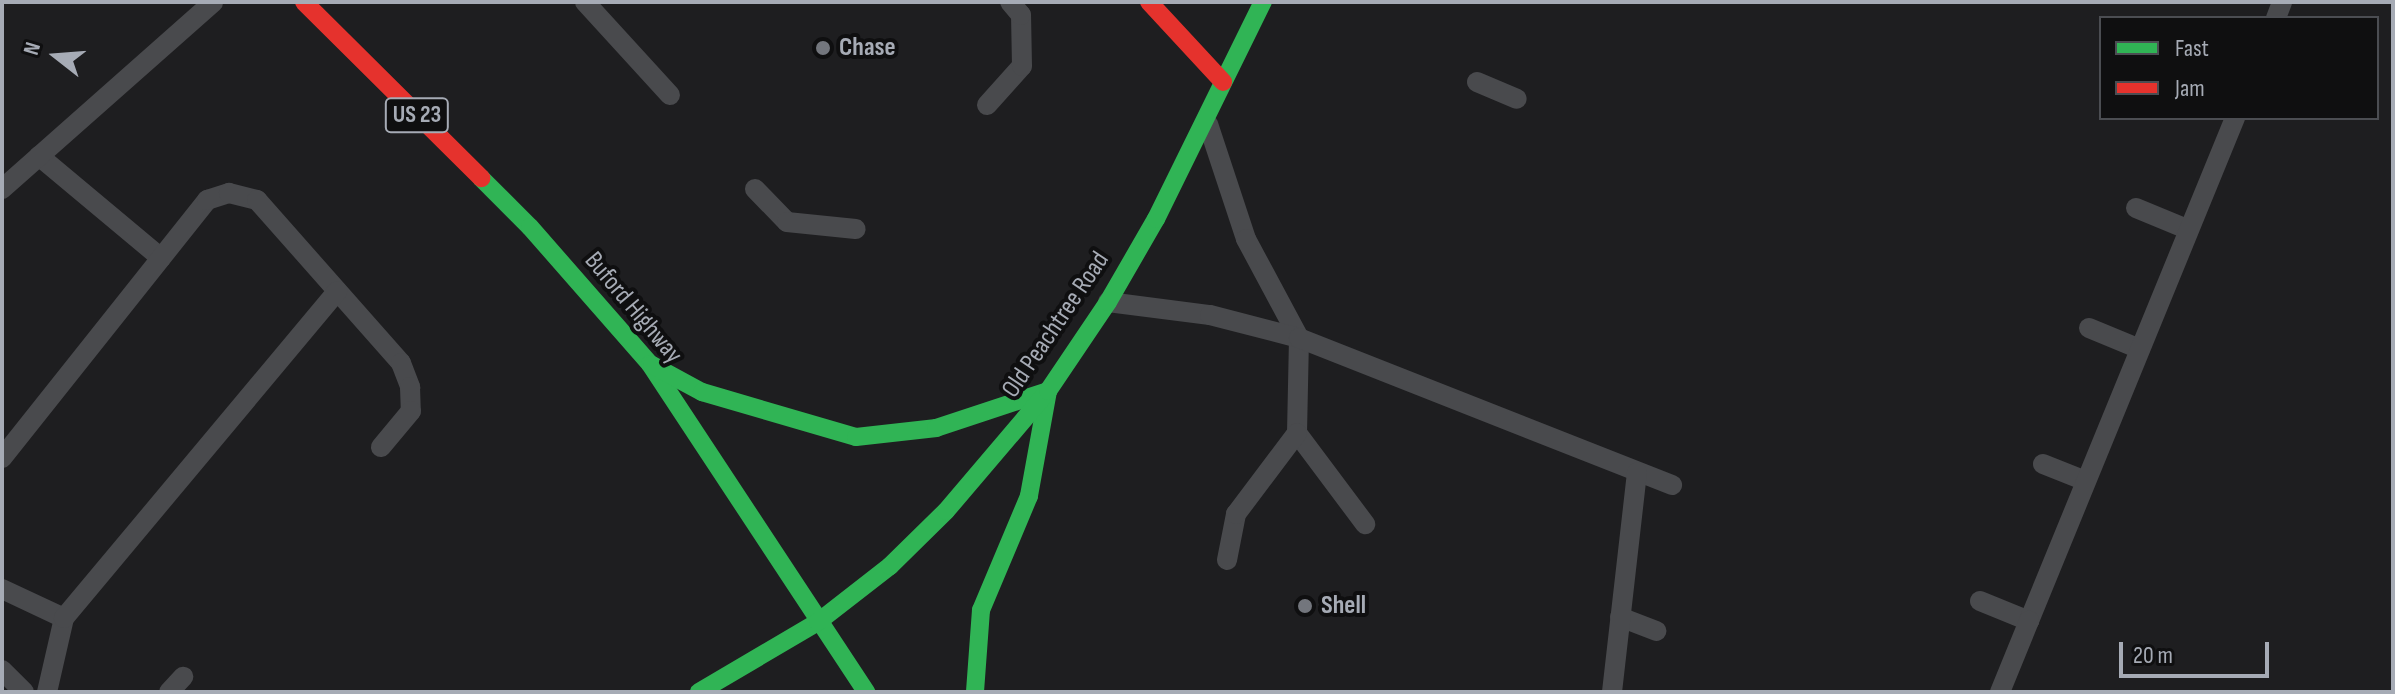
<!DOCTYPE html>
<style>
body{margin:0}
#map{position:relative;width:2395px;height:694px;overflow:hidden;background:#141415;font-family:"Sofia Sans Condensed",sans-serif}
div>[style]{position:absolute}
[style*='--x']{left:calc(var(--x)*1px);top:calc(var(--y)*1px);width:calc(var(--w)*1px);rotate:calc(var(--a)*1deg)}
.built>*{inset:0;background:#1e1e20}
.lane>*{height:20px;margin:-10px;padding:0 10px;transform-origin:10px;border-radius:10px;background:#494a4d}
.fast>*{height:18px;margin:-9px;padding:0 9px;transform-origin:9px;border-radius:9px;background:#30b455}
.jam>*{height:18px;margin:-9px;padding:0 9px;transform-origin:9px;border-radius:9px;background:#e5322d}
.dots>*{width:22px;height:22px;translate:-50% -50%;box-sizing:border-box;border:4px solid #0f0f10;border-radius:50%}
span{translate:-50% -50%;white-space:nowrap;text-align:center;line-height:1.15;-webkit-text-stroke:8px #0f0f10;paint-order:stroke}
.shield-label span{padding:2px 6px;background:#0f0f10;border:2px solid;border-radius:6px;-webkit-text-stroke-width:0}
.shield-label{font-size:24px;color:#a6abb5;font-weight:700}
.poi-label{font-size:26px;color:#a6abb5;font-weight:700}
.left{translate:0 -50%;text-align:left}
.street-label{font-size:26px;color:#a6abb5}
.frame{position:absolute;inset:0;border:4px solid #a6abb5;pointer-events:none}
.legend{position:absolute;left:2099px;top:16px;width:280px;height:104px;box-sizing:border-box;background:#0f0f10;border:2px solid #4b4d52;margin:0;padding:10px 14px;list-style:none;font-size:24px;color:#a6abb5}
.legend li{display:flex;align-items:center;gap:16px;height:40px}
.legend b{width:40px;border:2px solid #4b4d52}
.north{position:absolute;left:16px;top:16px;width:80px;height:80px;-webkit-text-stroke:6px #0f0f10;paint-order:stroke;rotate:287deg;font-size:22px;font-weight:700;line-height:32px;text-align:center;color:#a6abb5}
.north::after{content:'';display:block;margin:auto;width:28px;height:36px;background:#a6abb5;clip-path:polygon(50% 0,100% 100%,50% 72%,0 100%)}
.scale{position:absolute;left:2119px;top:642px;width:150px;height:36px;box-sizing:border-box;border:4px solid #a6abb5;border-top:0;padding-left:10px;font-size:24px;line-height:28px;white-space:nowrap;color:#a6abb5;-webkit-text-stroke:6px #0f0f10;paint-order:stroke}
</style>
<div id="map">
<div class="built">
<div style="clip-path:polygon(evenodd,2px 2px,2393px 2px,2393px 692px,2px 692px,2px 2px,2101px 18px,2377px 18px,2377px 118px,2101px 118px,2101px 18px)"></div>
</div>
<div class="lane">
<div style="--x:585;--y:2;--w:126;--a:47.6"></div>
<div style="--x:2276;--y:18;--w:17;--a:-69"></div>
<div style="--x:1477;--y:82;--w:43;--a:23"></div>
<div style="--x:987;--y:105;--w:52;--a:-48.1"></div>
<div style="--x:1022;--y:66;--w:51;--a:-91.1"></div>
<div style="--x:1021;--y:15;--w:17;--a:-130"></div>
<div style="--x:1208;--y:124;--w:121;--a:71.7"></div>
<div style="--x:1246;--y:239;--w:112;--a:61.8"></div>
<div style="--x:1299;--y:338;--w:95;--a:91.2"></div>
<div style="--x:1297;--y:433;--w:114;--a:53.2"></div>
<div style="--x:39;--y:156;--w:159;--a:39.9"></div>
<div style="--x:2;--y:189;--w:282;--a:-41.5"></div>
<div style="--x:755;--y:189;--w:46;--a:45.9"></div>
<div style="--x:787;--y:222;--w:69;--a:5.8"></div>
<div style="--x:2136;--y:208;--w:57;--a:22.5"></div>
<div style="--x:1108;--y:302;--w:103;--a:7.3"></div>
<div style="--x:1210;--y:315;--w:92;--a:14.5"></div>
<div style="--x:1299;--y:338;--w:401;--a:21.5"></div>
<div style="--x:2089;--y:328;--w:55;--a:22.4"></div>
<div style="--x:2;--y:458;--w:330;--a:-51.5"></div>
<div style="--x:207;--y:200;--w:23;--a:-18"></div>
<div style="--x:229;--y:193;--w:29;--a:14"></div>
<div style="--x:257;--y:200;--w:217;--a:48.5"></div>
<div style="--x:401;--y:363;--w:26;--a:69"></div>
<div style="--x:410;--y:387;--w:24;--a:88"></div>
<div style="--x:411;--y:411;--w:47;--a:129.8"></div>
<div style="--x:2043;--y:464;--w:46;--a:21.6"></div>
<div style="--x:1227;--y:560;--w:47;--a:-78.9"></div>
<div style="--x:1236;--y:514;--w:101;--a:-53"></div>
<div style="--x:2;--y:589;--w:68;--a:25.1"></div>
<div style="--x:64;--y:618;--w:76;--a:102.9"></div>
<div style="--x:1980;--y:601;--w:53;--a:22.2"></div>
<div style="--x:2029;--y:621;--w:544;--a:-67.73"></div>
<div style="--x:1620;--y:617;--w:39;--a:21"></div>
<div style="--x:64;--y:618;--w:426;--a:-50.1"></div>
<div style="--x:2;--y:670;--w:31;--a:45"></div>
<div style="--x:169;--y:692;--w:21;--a:-47"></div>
<div style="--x:1612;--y:692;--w:221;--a:-83.5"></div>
<div style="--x:2000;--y:692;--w:77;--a:-67.8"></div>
</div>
<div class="fast">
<div style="--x:481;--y:178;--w:69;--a:45"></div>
<div style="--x:530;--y:227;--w:182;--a:48.8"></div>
<div style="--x:650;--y:364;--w:393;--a:56.6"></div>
<div style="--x:652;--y:365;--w:57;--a:28.4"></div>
<div style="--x:702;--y:392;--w:160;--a:16.3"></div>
<div style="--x:856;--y:437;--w:81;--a:-6.4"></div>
<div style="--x:936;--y:428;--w:118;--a:-18.3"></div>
<div style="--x:1048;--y:391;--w:107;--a:100.3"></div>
<div style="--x:1029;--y:496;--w:124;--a:112.8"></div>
<div style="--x:981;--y:610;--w:82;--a:94.2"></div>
<div style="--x:699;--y:692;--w:138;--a:-30.5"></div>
<div style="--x:818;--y:622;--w:91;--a:-37.9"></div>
<div style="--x:890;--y:566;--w:78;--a:-44.5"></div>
<div style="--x:946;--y:511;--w:157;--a:-49.6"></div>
<div style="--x:1048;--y:391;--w:107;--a:-56"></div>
<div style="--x:1108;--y:302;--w:96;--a:-60"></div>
<div style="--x:1156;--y:219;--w:242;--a:-63.8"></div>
</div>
<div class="jam">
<div style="--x:304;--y:2;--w:250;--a:44.8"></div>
<div style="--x:1149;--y:2;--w:109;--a:47.2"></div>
</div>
<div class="dots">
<div style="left:823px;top:48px;background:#73767d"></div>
<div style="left:1305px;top:606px;background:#73767d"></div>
</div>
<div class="shield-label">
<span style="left:417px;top:115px">US 23</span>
</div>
<div class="poi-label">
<span class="left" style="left:839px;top:48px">Chase</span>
<span class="left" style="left:1321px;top:606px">Shell</span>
</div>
<div class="street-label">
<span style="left:633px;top:308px;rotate:50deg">Buford Highway</span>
<span style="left:1056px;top:325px;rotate:-56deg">Old Peachtree Road</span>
</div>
<div class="frame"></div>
<ul class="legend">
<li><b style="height:10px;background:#30b455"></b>Fast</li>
<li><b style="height:10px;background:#e5322d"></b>Jam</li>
</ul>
<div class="north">N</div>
<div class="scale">20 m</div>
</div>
